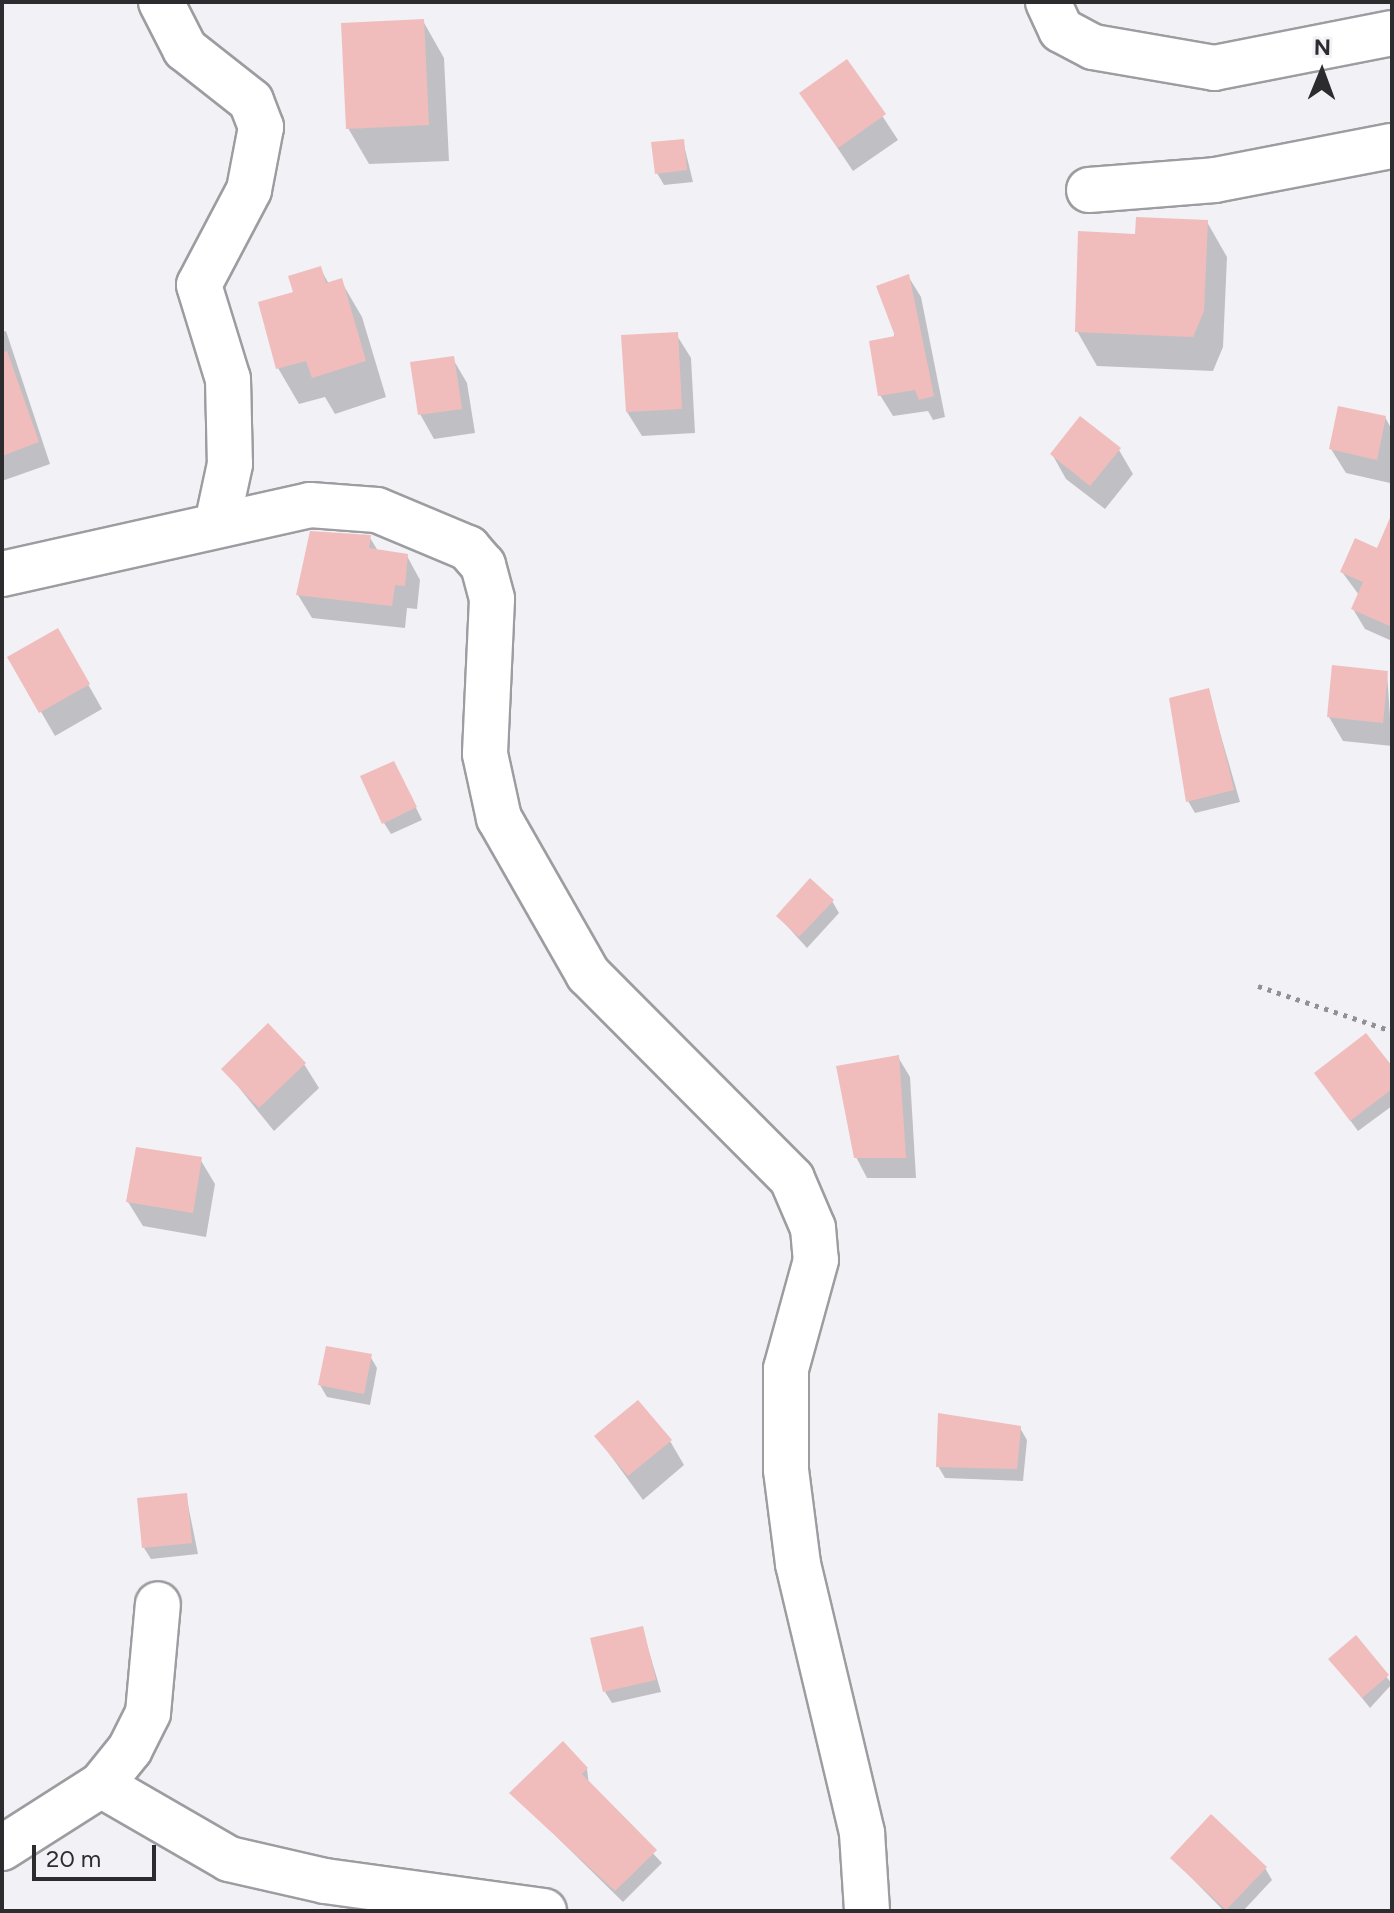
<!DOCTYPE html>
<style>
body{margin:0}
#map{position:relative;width:1394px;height:1913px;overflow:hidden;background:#f1f1f6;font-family:Figtree,sans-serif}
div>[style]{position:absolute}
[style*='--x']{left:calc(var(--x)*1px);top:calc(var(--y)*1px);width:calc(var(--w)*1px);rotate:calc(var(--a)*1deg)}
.shadow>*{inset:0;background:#0003}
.building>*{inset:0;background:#f1bdbc}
.path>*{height:5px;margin-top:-2.5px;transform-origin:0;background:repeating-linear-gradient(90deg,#919194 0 4px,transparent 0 10px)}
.roads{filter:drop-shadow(2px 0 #9d9da1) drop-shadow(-2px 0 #9d9da1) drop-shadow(0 2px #9d9da1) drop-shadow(0 -2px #9d9da1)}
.street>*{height:44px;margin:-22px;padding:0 22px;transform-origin:22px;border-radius:22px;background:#fff}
span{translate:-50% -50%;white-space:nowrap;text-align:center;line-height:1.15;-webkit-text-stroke:7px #f1f1f6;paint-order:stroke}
.frame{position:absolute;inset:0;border:4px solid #2c2b2d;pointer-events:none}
.north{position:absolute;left:1282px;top:32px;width:80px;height:80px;-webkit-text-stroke:6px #f1f1f6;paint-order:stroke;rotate:1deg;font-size:22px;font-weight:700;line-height:32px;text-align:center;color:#2c2b2d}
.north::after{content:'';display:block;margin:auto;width:28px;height:36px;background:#2c2b2d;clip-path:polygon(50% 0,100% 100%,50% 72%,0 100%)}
.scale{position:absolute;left:32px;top:1845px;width:124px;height:36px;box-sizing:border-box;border:4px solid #2c2b2d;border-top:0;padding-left:10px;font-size:24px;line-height:28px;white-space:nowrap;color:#2c2b2d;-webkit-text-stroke:6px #f1f1f6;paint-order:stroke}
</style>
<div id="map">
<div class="shadow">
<div style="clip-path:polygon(423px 21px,444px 58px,449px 161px,369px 164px,348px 128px)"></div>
<div style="clip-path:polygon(847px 62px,898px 140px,853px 171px,801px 94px)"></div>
<div style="clip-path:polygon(683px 141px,693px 182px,664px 185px,657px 173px)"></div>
<div style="clip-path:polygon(1207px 222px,1227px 257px,1223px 347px,1213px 371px,1097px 366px,1077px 331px,1137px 236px)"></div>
<div style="clip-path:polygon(320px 268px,329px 284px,341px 281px,362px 317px,386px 397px,335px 414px,325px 397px,299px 404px,278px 368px,295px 293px)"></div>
<div style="clip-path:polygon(908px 276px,921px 297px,945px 417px,933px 420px,928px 411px,893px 416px,880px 395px)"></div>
<div style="clip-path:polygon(6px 331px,50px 464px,2px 481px,2px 332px)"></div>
<div style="clip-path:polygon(676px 334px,691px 358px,695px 433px,642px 436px,627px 412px)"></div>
<div style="clip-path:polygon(453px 359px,467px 383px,475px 433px,434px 439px,420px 414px)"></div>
<div style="clip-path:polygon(1385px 417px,1392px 430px,1390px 483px,1346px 473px,1331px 449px)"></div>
<div style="clip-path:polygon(1119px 450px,1133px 474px,1105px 509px,1066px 479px,1052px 454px)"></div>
<div style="clip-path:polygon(369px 536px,378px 551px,407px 556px,420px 580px,417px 609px,407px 608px,405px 628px,312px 618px,298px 595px)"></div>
<div style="clip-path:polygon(1392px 557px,1392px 641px,1365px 629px,1353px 609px,1359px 595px,1342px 572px)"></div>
<div style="clip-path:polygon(58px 631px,102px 709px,55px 736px,10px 658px)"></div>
<div style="clip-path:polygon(1387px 673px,1392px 746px,1343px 741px,1329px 717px)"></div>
<div style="clip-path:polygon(1208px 691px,1240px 802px,1195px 813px,1188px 801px)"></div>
<div style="clip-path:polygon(400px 775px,422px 820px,391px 834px,384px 823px)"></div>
<div style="clip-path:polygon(832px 901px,839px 913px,807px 948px,778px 916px)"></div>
<div style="clip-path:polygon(898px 1057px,910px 1077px,916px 1178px,867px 1178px,856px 1157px)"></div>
<div style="clip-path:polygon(304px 1064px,319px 1088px,274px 1131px,224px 1069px)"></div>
<div style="clip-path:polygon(1392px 1069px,1392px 1106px,1358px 1131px,1316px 1074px)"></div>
<div style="clip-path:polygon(200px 1159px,215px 1184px,206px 1237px,143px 1226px,128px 1202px)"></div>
<div style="clip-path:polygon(370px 1356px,377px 1368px,370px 1405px,327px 1397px,320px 1385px)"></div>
<div style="clip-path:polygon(1020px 1428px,1027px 1440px,1023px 1481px,945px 1478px,938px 1466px)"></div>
<div style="clip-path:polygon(597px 1437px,670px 1441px,684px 1465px,643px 1500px)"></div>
<div style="clip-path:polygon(186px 1495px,198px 1554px,151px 1559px,144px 1548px)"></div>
<div style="clip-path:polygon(642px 1628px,661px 1692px,612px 1703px,605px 1692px)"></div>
<div style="clip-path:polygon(1356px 1638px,1392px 1684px,1370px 1708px,1331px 1659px)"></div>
<div style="clip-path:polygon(587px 1769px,589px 1785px,662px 1863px,623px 1902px,512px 1793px)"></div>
<div style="clip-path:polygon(1172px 1858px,1265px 1868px,1272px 1880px,1243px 1911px,1224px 1911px)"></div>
</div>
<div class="building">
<div style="clip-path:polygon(424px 19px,429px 125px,346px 129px,341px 23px)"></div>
<div style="clip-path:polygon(847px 59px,886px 114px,838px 148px,799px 93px)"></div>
<div style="clip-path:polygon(684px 139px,687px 170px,655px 174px,651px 142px)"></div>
<div style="clip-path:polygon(1136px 217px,1208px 220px,1204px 311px,1193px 337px,1075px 332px,1078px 231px,1135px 234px)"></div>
<div style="clip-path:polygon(321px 266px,326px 283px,342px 278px,366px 361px,312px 378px,306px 361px,276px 369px,258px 302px,293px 292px,288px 276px)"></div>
<div style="clip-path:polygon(909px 274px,934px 396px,919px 400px,915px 390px,878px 396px,869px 341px,895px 336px,876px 286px)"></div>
<div style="clip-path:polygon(678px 332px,682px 409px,626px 412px,621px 335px)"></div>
<div style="clip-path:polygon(7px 351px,39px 442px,2px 456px,2px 352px)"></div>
<div style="clip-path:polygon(454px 356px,462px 409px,418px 415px,410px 362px)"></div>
<div style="clip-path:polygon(1338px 406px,1386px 416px,1377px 460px,1329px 449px)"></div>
<div style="clip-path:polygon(1080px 416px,1121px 448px,1090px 486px,1050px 454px)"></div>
<div style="clip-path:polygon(1392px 513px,1392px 627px,1351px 609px,1363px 582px,1340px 572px,1355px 538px,1377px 548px)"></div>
<div style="clip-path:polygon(310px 531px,371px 535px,369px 548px,408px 554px,405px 586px,395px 585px,392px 606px,296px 595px)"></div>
<div style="clip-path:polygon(58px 628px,90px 684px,39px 713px,7px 657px)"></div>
<div style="clip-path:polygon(1332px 665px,1388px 671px,1383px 723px,1327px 717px)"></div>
<div style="clip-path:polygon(1209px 688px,1234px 790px,1186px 802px,1169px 698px)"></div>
<div style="clip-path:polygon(394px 761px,417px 807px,382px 824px,360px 776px)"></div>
<div style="clip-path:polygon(810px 878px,834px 900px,799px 937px,776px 916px)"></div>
<div style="clip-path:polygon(268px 1023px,306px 1063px,259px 1108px,221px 1069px)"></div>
<div style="clip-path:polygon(1366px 1033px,1392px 1066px,1392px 1089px,1350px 1121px,1314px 1073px)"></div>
<div style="clip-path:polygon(899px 1055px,906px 1158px,854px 1158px,836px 1066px)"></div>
<div style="clip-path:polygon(136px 1147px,202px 1157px,193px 1213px,126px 1202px)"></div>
<div style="clip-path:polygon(326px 1346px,372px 1354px,364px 1394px,318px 1385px)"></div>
<div style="clip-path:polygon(638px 1400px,672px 1440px,628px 1476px,594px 1436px)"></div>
<div style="clip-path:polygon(938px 1413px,1021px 1426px,1017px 1469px,936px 1467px)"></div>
<div style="clip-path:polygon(187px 1493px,192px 1543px,142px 1548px,137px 1498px)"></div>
<div style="clip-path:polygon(643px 1626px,656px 1680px,603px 1692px,590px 1638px)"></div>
<div style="clip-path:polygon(1356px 1635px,1389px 1675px,1362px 1698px,1328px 1659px)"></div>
<div style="clip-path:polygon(563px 1741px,588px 1768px,582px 1774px,657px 1850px,615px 1891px,509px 1793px)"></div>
<div style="clip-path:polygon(1211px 1814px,1267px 1867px,1226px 1910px,1170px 1858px)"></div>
</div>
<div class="path">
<div style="--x:1258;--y:986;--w:141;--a:18.6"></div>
</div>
<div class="roads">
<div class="street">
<div style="--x:161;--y:2;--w:53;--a:62.9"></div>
<div style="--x:185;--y:49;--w:84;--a:38.2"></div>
<div style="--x:251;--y:101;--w:28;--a:69"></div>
<div style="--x:261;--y:127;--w:64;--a:100.8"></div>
<div style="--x:249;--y:190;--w:107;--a:117.8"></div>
<div style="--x:199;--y:285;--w:98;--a:72.9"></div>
<div style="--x:228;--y:379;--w:85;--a:88.7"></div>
<div style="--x:230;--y:464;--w:61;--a:102.2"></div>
<div style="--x:1048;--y:2;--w:31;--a:65"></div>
<div style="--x:1061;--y:30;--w:36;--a:28"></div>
<div style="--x:1093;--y:47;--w:123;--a:9.8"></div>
<div style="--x:1214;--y:68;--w:181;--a:-11.1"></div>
<div style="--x:1089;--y:190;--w:126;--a:-4.5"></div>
<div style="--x:1215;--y:180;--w:180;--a:-10.9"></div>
<div style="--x:2;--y:574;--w:316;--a:-12.6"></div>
<div style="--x:310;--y:505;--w:67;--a:4.3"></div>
<div style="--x:377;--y:510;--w:99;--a:22.7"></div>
<div style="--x:468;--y:548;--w:23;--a:49"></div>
<div style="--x:483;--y:565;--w:35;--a:75"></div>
<div style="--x:492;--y:599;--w:155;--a:92.6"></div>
<div style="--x:485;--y:754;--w:66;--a:77.7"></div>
<div style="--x:499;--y:818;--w:180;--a:60.3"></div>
<div style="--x:588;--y:974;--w:289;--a:45.1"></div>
<div style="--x:792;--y:1179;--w:53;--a:66.8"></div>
<div style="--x:813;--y:1228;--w:32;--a:85"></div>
<div style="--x:816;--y:1260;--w:113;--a:105.4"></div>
<div style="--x:786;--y:1369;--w:101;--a:90"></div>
<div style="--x:786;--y:1470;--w:95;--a:82.7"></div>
<div style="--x:798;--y:1564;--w:277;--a:76.6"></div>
<div style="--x:862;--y:1833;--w:78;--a:86.3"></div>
<div style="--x:101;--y:1785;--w:148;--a:30"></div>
<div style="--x:229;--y:1859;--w:98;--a:12.9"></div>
<div style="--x:325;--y:1881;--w:221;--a:7.8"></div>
<div style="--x:2;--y:1848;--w:117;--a:-32.5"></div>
<div style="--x:101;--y:1785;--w:46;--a:-51.1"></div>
<div style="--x:130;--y:1749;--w:40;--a:-63.4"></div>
<div style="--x:148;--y:1713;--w:109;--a:-84.8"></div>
</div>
</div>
<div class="frame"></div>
<div class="north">N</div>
<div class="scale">20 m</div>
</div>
